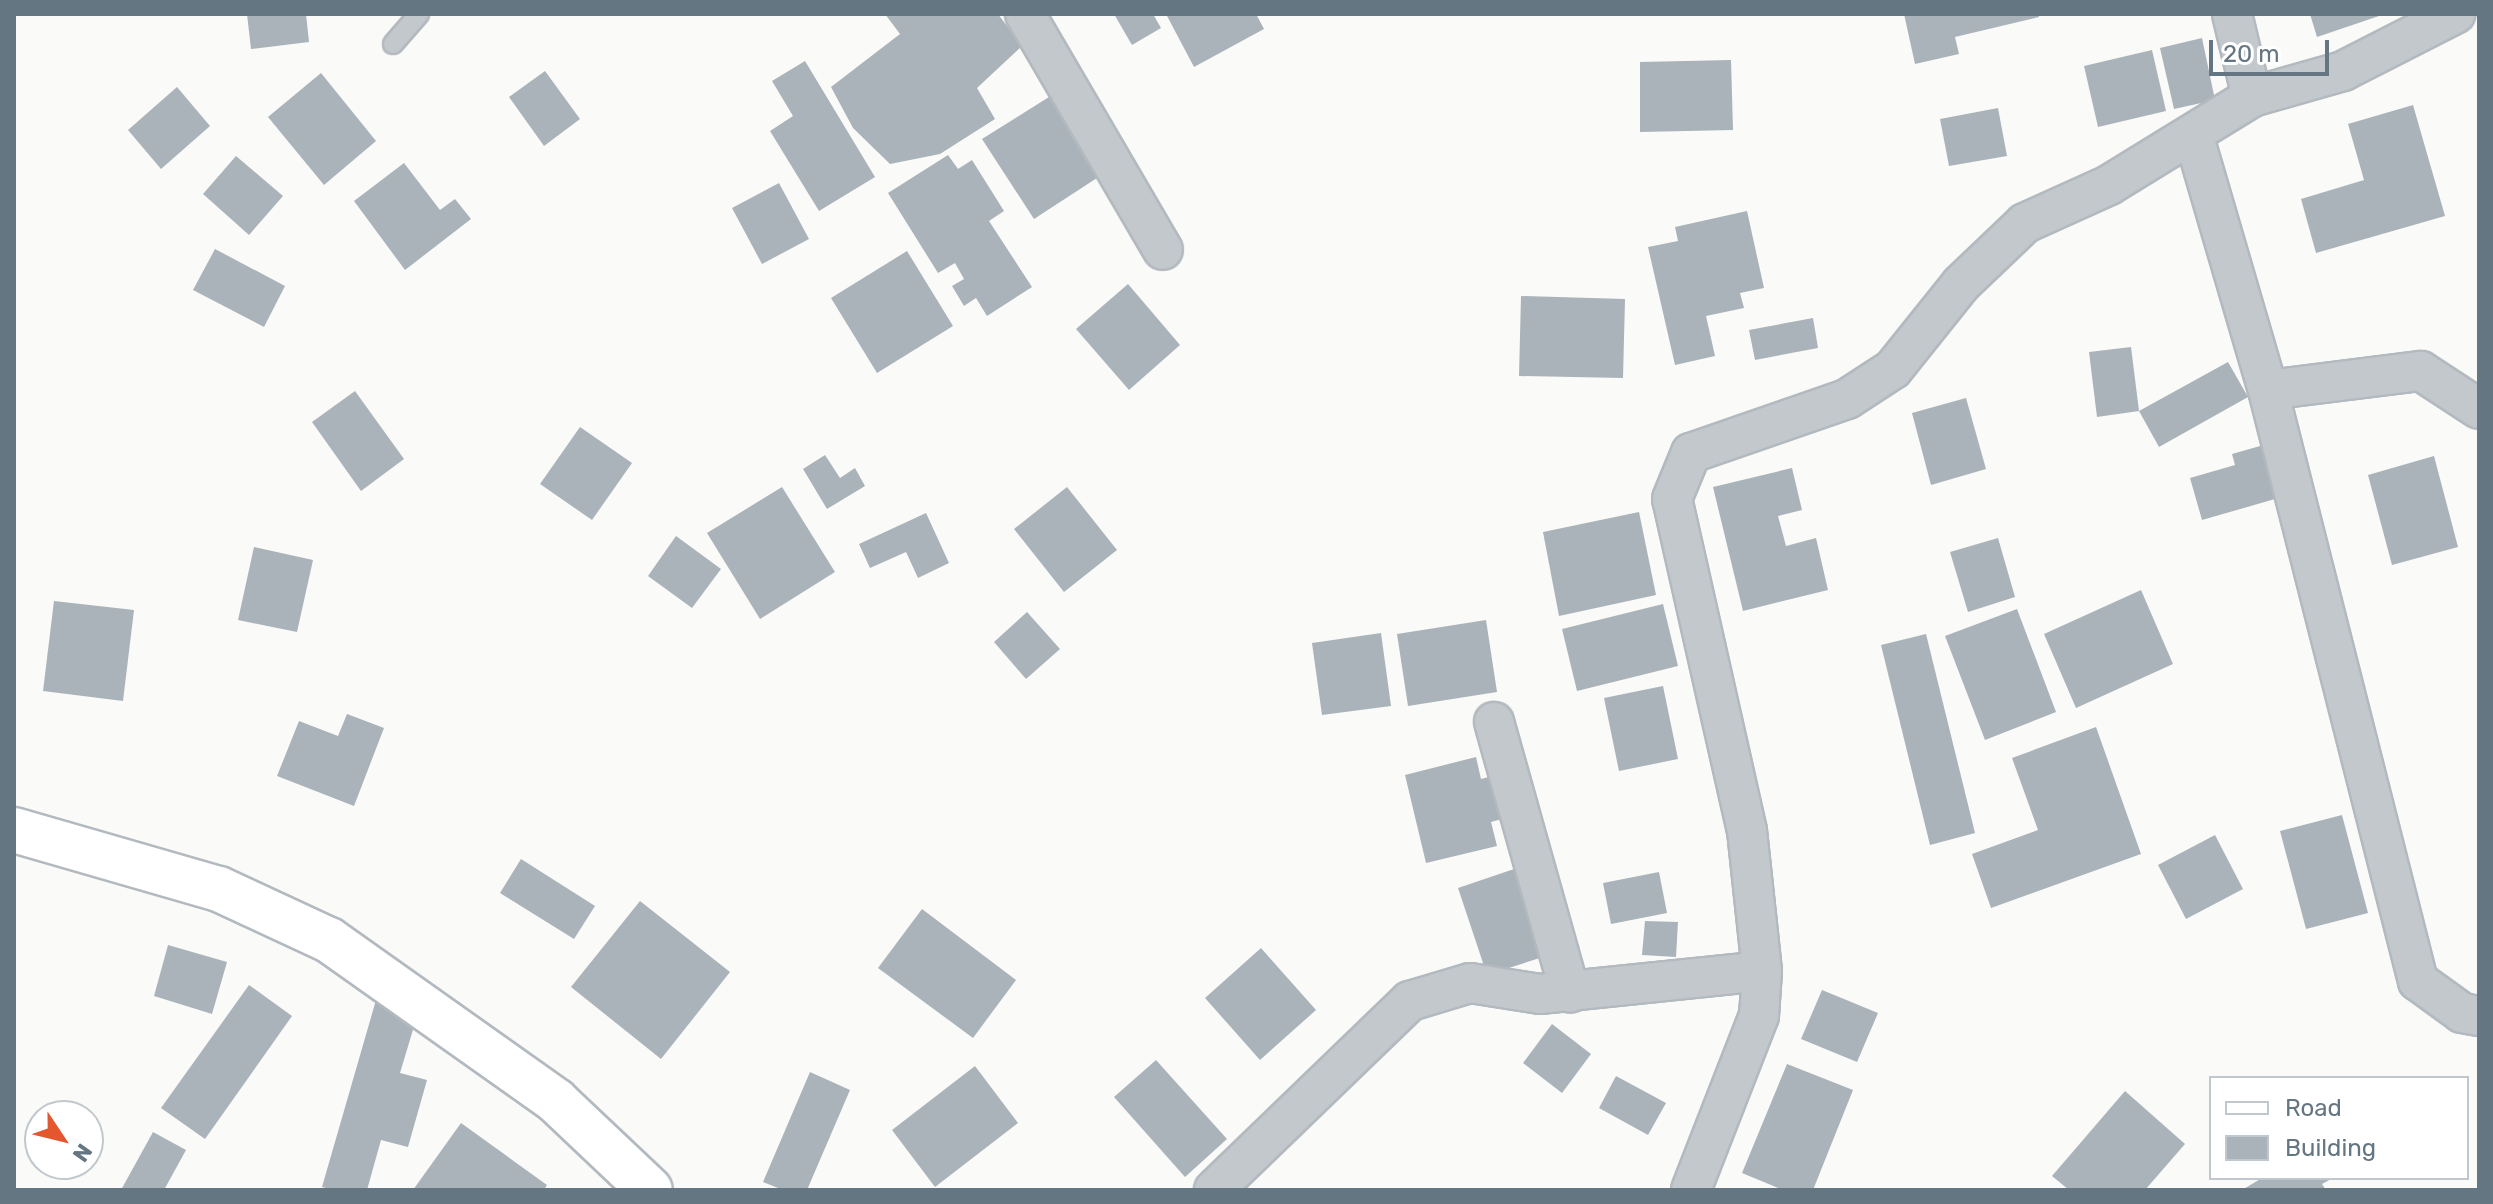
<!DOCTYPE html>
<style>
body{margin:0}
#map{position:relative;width:2493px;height:1204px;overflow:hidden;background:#fafaf8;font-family:Rubik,sans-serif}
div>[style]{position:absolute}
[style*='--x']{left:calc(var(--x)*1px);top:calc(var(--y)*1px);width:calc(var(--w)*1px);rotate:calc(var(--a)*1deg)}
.building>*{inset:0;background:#aab3b9}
.roads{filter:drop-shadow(2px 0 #b3babf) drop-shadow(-2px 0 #b3babf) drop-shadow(0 2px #b3babf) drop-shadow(0 -2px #b3babf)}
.service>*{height:18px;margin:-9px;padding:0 9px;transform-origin:9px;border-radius:9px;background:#c3c8cc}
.minor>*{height:38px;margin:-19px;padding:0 19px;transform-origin:19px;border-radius:19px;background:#c3c8cc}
.secondary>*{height:44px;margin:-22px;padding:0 22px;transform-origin:22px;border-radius:22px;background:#fff}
span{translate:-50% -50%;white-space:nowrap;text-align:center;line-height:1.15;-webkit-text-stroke:8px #fff;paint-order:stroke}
.frame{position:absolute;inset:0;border:16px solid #657683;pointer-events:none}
.legend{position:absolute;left:2209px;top:1076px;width:260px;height:104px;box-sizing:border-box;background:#fff;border:2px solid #c1c8cd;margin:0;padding:10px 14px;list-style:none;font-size:24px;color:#657683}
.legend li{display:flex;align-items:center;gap:16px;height:40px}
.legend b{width:40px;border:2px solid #c1c8cd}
.north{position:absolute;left:24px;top:1100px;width:80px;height:80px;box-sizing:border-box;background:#fff;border:2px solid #c1c8cd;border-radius:50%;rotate:125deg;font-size:22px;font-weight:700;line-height:32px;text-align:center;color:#657683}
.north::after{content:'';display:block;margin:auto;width:28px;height:36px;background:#e4572e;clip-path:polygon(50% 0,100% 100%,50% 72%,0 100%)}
.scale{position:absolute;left:2209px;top:40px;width:120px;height:36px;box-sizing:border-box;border:4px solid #657683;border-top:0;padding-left:10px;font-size:24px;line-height:28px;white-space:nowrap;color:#657683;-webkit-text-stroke:6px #fff;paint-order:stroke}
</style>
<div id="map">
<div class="building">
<div style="clip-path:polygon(247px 14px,306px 14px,309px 42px,251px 49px)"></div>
<div style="clip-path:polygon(885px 14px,998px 14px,1022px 46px,977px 88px,995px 119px,940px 154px,890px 164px,853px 128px,831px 87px,900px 34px)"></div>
<div style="clip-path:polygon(1114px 14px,1153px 14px,1161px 28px,1132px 45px)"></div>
<div style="clip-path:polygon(1166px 14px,1256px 14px,1264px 29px,1194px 67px)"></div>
<div style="clip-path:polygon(1904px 14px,2038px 14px,2039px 17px,1955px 37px,1959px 54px,1915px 64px)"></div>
<div style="clip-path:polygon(2310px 14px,2382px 14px,2382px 15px,2317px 37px)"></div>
<div style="clip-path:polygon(2202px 38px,2215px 100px,2174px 109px,2160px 48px)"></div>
<div style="clip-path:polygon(2152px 50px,2166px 111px,2098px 127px,2084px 66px)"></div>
<div style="clip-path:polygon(1731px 60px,1733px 130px,1640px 132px,1640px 62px)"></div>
<div style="clip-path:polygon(805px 61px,875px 177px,819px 211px,770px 131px,793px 116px,772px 81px)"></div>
<div style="clip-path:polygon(545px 71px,580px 119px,544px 146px,509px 97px)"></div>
<div style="clip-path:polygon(321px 73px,376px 141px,324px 185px,268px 117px)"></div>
<div style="clip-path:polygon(177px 87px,210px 126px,161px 169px,128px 130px)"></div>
<div style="clip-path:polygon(1049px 97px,1100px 176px,1034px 219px,982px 139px)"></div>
<div style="clip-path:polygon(2413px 105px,2445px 216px,2316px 253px,2301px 199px,2364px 180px,2348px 124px)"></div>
<div style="clip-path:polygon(1998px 108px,2007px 156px,1949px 166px,1940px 119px)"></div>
<div style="clip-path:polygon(948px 155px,958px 169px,972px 160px,1004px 211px,989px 221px,1032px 287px,987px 316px,976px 298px,964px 306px,952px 286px,964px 279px,955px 263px,938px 273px,888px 193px)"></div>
<div style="clip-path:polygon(236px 156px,283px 196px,249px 235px,203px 194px)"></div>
<div style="clip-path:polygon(404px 163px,440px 210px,455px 199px,471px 219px,405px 270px,354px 201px)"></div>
<div style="clip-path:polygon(779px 183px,809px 239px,762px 264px,732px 208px)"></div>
<div style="clip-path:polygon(1747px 211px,1764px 288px,1740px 293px,1744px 308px,1706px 316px,1715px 356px,1675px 365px,1648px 247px,1678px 241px,1675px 227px)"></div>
<div style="clip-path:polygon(215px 249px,285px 286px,264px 327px,193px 290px)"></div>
<div style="clip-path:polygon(907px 251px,953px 326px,877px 373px,831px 298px)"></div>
<div style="clip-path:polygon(1128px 284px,1180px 345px,1129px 390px,1076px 329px)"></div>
<div style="clip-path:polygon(1521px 296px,1625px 299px,1623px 378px,1519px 376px)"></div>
<div style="clip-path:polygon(1813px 318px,1818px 348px,1755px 360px,1749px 330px)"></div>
<div style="clip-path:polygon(2131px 347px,2139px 411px,2097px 417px,2089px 352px)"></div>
<div style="clip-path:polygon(2228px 362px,2248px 397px,2159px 447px,2139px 411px)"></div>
<div style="clip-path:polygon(355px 391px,404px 459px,361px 491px,312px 422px)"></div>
<div style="clip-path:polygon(1966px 398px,1986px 469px,1931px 485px,1912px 413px)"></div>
<div style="clip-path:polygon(580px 427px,632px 463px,592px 520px,540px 484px)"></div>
<div style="clip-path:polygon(2274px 442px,2289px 495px,2202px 520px,2190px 478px,2235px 465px,2232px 454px)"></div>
<div style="clip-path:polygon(825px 455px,840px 478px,855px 468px,865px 486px,827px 509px,803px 469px)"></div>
<div style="clip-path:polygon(2434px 456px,2458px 547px,2392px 565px,2368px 475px)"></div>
<div style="clip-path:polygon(1792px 468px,1802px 510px,1778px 516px,1786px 546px,1816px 538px,1828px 590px,1743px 611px,1713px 487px)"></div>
<div style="clip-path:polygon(782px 487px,835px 572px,760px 619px,707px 533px)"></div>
<div style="clip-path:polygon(1067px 487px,1117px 550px,1064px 592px,1014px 529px)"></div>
<div style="clip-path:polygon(1639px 512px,1656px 595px,1559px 616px,1543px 532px)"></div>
<div style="clip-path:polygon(926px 513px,949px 563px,918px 578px,906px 552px,870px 568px,859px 544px)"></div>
<div style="clip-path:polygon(676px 536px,721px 569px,692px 608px,648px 576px)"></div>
<div style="clip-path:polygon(1998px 538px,2015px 597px,1968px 612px,1950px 552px)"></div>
<div style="clip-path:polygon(254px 547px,313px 560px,297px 632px,238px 620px)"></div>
<div style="clip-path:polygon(2141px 590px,2173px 664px,2076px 708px,2044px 634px)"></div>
<div style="clip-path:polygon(54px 601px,134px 610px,123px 701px,43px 691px)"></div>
<div style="clip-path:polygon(1663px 604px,1678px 666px,1577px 691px,1562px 629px)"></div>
<div style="clip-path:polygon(2017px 609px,2056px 712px,1985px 740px,1945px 636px)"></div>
<div style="clip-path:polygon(1027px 612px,1060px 649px,1026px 679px,994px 642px)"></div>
<div style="clip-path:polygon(1486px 620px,1497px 692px,1408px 706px,1397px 634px)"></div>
<div style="clip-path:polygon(1381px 633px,1391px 706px,1322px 715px,1312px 643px)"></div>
<div style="clip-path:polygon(1926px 634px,1975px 833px,1930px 845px,1881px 645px)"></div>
<div style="clip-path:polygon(1663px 686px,1678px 759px,1619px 771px,1604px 698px)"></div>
<div style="clip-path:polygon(347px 714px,384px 728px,354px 806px,277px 776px,299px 721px,338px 736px)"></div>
<div style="clip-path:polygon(2096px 727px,2141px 854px,1991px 908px,1972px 854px,2038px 830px,2012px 758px)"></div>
<div style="clip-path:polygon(1476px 757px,1481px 779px,1492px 776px,1502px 819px,1491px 822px,1497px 846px,1426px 863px,1405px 775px)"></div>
<div style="clip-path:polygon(2342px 815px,2368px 913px,2306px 929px,2280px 831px)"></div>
<div style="clip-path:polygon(2215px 835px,2243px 889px,2186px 919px,2158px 865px)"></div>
<div style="clip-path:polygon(521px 859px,595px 906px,574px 939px,500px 893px)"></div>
<div style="clip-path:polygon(1517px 868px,1546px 956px,1487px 975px,1458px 888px)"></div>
<div style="clip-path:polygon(1659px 872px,1667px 913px,1611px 924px,1603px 883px)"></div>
<div style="clip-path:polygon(640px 901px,730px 972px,661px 1059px,571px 987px)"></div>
<div style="clip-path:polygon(922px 909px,1016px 980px,973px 1038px,878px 968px)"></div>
<div style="clip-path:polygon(1645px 921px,1678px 922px,1676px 957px,1642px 955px)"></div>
<div style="clip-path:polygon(168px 945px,227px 962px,212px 1014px,154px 996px)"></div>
<div style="clip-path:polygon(1261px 948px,1316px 1010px,1260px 1060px,1205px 998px)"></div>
<div style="clip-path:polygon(249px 985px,292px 1016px,205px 1139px,161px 1108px)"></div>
<div style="clip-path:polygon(1822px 990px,1878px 1013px,1857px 1062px,1801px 1039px)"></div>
<div style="clip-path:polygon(376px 1000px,418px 1013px,400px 1073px,427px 1080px,408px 1147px,381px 1140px,367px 1190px,334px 1190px,322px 1187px)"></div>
<div style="clip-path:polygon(1552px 1024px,1591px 1054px,1562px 1093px,1523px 1063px)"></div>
<div style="clip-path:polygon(1156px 1060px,1227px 1139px,1185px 1177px,1114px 1097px)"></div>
<div style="clip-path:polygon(1787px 1064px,1853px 1090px,1813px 1190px,1783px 1190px,1742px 1173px)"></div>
<div style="clip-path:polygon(975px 1066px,1018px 1123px,935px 1187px,892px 1130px)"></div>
<div style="clip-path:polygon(810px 1072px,850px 1090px,807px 1190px,783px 1190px,763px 1182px)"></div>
<div style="clip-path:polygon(1616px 1076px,1666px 1103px,1648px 1135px,1599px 1108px)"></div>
<div style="clip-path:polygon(2125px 1091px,2185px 1144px,2145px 1190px,2069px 1190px,2052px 1176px)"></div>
<div style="clip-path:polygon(461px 1123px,547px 1185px,544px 1190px,413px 1190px)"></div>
<div style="clip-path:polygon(153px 1132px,186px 1150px,164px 1190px,121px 1190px)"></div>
<div style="clip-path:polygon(2262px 1178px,2333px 1178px,2322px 1184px,2326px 1190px,2242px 1190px)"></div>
</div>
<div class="roads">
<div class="service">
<div style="--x:393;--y:44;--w:40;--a:-49"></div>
</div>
<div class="minor">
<div style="--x:1025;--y:14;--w:273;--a:59.7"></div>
<div style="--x:2232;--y:14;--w:85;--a:76.5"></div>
<div style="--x:2193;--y:134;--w:267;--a:73.7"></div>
<div style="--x:2268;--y:390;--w:610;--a:75.76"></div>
<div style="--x:2418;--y:981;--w:54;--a:36"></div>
<div style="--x:2462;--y:1013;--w:17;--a:10"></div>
<div style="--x:2268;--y:390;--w:154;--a:-7.1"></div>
<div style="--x:2421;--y:371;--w:69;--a:33.2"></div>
<div style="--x:1494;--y:722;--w:281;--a:74.3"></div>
<div style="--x:1214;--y:1190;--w:272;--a:-44"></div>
<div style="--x:1410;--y:1001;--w:63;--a:-16.7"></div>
<div style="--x:1470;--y:983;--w:71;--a:8.9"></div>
<div style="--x:1540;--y:994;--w:223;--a:-5.9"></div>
<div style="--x:1691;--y:1190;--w:187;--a:-68.7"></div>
<div style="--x:1759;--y:1016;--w:45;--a:-86.2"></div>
<div style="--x:1762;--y:971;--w:141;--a:-96.1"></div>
<div style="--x:1747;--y:831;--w:340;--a:-102.7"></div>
<div style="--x:1672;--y:499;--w:50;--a:-67.6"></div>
<div style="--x:1691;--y:453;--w:165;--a:-19.1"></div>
<div style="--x:1847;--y:399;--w:55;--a:-33.1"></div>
<div style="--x:1893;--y:369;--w:109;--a:-51.3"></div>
<div style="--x:1961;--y:284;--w:88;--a:-43.6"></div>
<div style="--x:2025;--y:223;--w:92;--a:-24.3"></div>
<div style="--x:2109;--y:185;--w:168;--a:-31.6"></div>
<div style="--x:2252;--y:97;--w:95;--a:-15.9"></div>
<div style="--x:2343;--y:71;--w:126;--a:-27"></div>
</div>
<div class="secondary">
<div style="--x:14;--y:830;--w:213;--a:16.1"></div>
<div style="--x:219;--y:889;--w:121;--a:24.9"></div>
<div style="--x:329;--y:940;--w:278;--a:35.3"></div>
<div style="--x:556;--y:1101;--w:129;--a:43.4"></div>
</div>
</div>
<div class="frame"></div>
<ul class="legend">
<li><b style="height:10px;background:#fff"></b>Road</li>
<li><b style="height:22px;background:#aab3b9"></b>Building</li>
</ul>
<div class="north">N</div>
<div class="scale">20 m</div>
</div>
